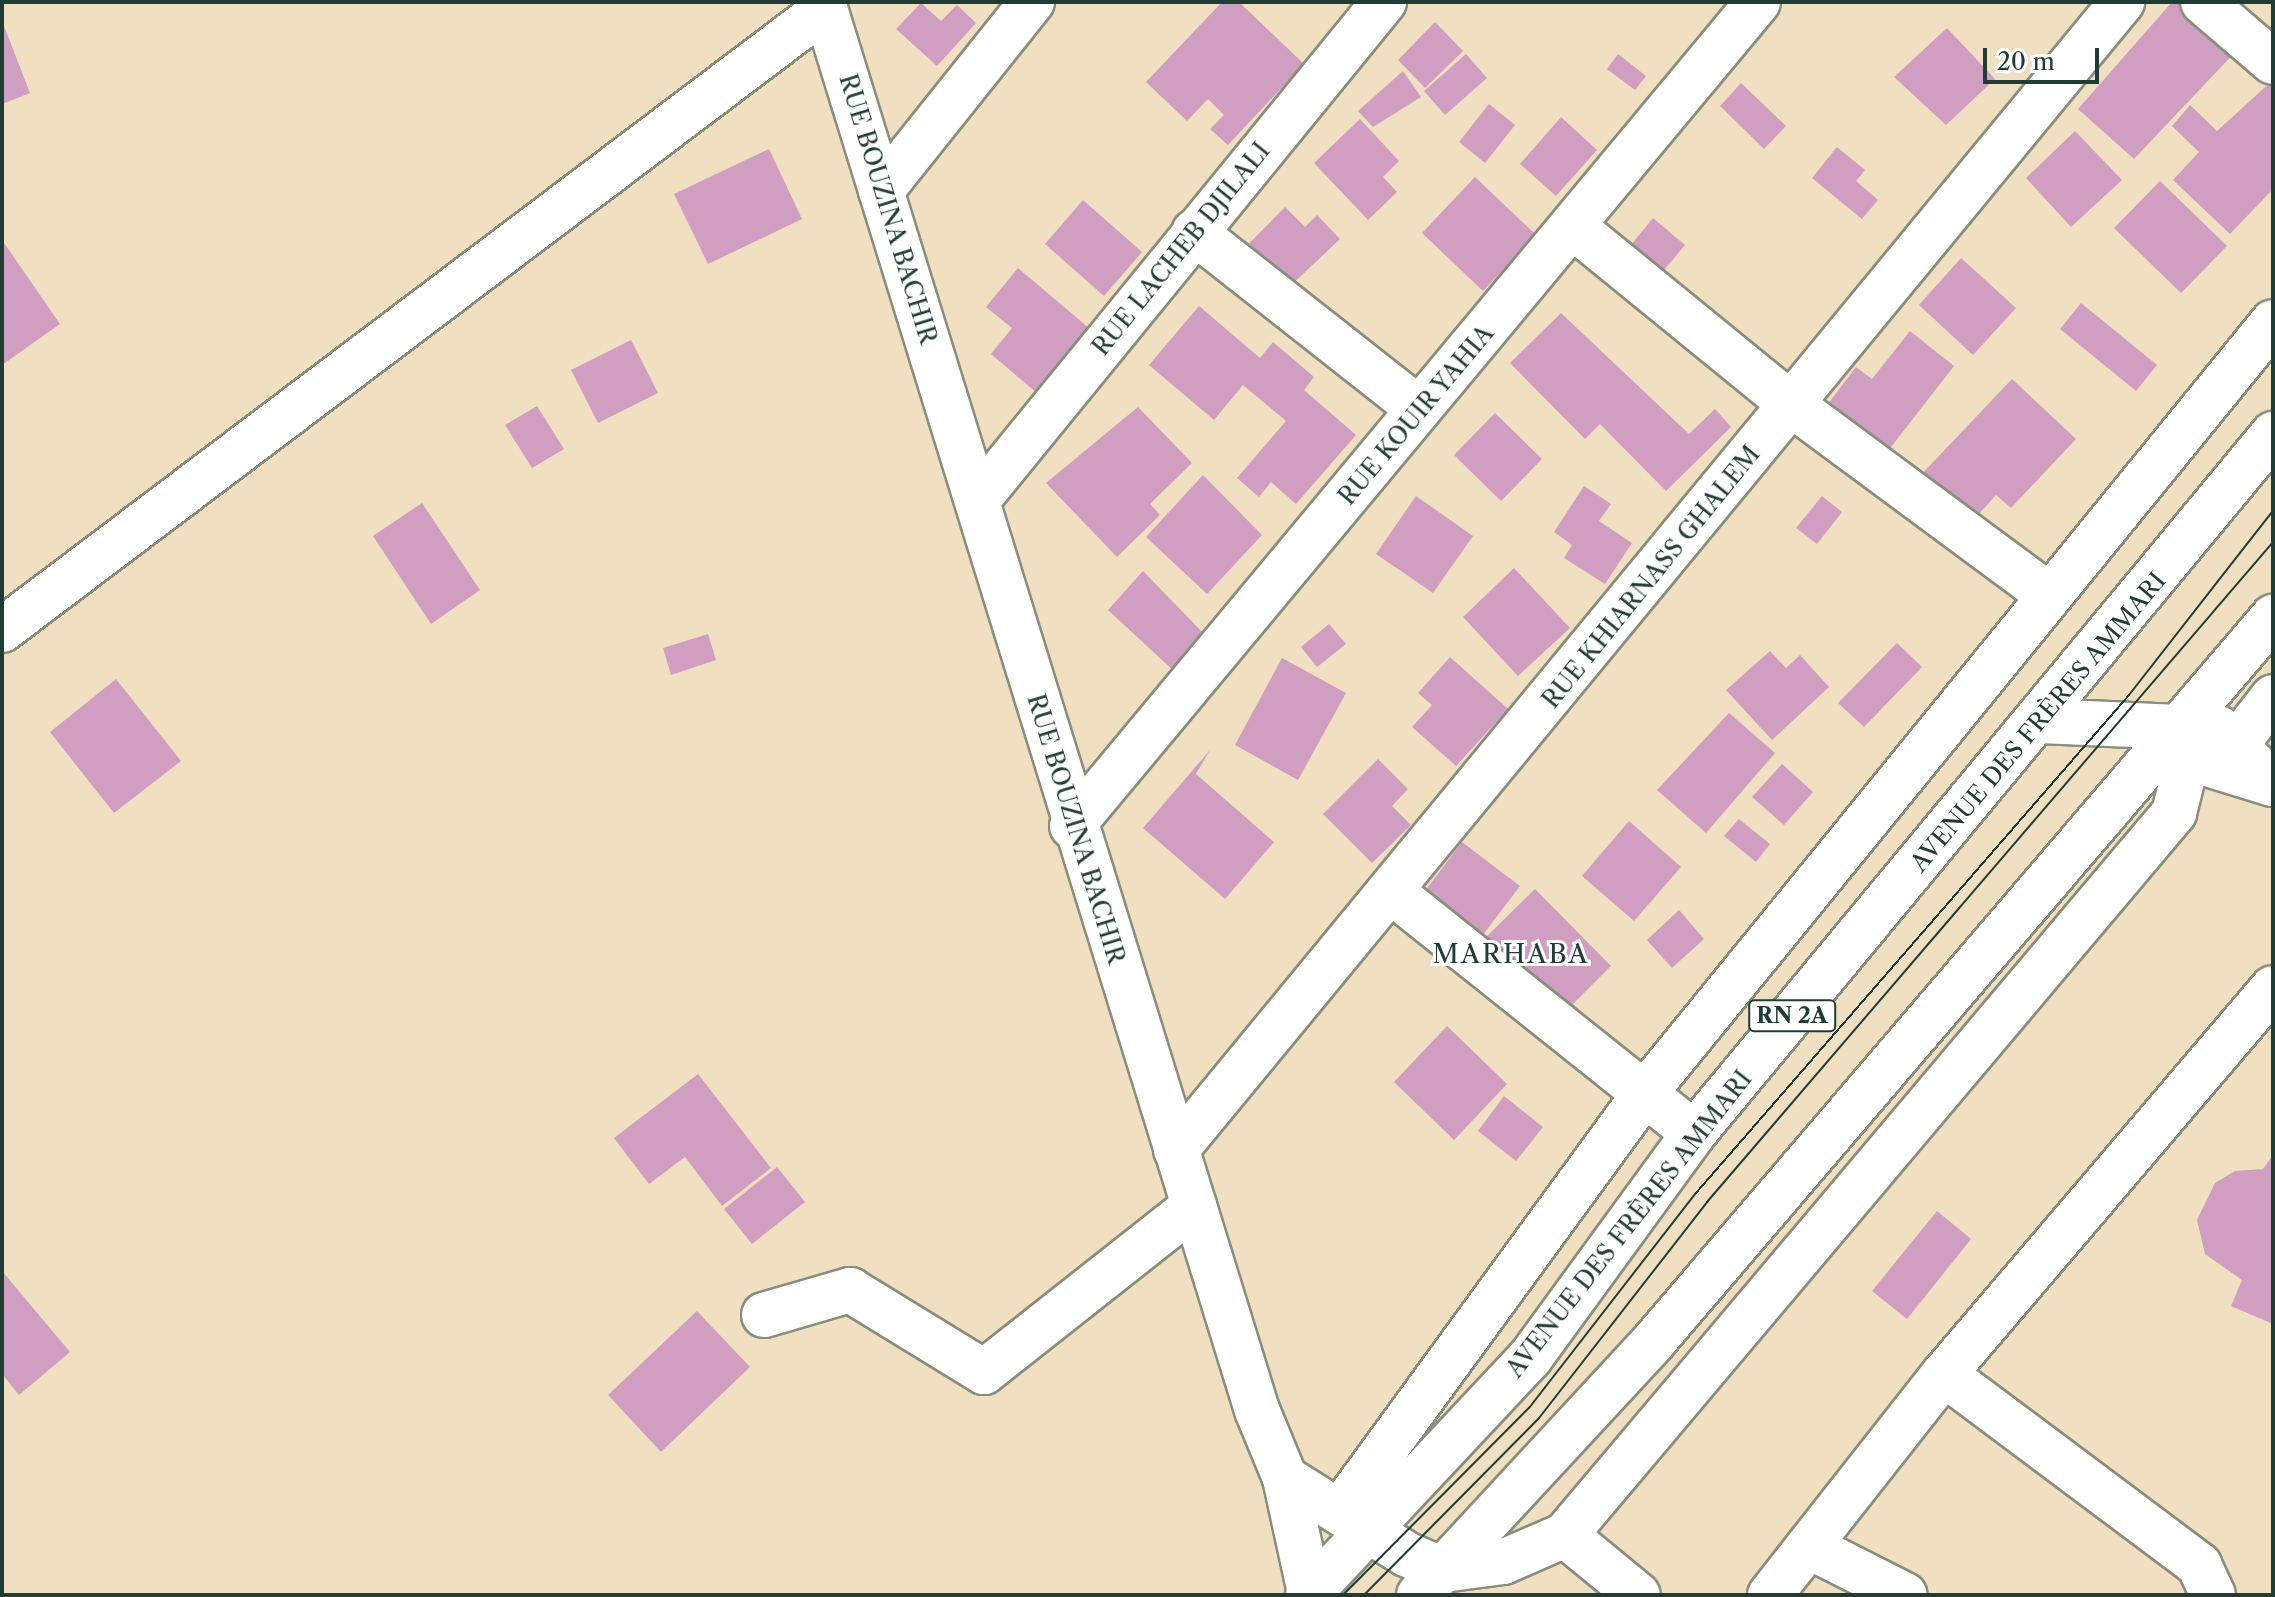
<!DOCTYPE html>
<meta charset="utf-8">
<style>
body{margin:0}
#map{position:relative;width:2275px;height:1597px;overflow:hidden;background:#f1dfc2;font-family:"Libre Caslon Text",serif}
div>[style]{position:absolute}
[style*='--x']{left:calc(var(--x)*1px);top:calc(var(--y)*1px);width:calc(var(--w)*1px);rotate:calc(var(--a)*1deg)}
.building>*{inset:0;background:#cf9ec1}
.roads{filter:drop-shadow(2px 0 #888e7b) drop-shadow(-2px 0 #888e7b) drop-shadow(0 2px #888e7b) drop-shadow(0 -2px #888e7b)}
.minor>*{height:44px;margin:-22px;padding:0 22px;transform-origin:22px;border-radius:22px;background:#fff}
.major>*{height:44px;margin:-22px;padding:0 22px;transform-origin:22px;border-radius:22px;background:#fff}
.tram>*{height:2px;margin:-1px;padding:0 1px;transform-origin:1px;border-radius:1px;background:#1f3d34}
span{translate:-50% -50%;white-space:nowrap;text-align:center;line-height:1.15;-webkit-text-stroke:6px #fff;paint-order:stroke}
.shield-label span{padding:2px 6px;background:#fff;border:2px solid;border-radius:6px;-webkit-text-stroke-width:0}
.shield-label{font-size:22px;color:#1f3d34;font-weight:700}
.street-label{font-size:24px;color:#1f3d34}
.neighbourhood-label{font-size:26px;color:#1f3d34;letter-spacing:2px}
.frame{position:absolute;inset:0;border:4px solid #1f3d34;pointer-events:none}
.scale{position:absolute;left:1983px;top:48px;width:116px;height:36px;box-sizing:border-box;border:4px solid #1f3d34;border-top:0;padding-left:10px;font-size:24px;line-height:28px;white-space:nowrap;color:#1f3d34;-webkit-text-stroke:6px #fff;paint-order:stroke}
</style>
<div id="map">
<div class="building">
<div style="clip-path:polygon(1222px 2px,1239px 2px,1304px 64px,1228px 145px,1210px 129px,1224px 115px,1208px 99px,1187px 121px,1146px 82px)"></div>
<div style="clip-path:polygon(2172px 2px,2187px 2px,2239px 48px,2134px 159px,2078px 109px)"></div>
<div style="clip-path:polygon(921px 3px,941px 21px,957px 5px,976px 23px,937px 66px,896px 29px)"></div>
<div style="clip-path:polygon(2px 21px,30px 93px,2px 104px)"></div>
<div style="clip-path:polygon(1435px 22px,1463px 51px,1425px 88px,1398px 60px)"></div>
<div style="clip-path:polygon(1947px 28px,1995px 79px,1946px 125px,1894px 77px)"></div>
<div style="clip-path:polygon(1466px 54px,1487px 78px,1445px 115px,1424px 91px)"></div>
<div style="clip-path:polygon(1618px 54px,1646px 76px,1635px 90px,1607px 69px)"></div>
<div style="clip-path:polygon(1403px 71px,1421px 97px,1373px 127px,1358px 111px)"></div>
<div style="clip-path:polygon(2273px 80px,2273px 189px,2230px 234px,2173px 180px,2199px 152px,2172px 126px,2190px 105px,2217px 131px)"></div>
<div style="clip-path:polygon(1741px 83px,1786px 126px,1764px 149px,1720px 106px)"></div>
<div style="clip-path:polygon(1489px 104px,1515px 125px,1485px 163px,1459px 142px)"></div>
<div style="clip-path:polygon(1561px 117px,1597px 150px,1556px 196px,1520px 164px)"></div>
<div style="clip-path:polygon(1360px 119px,1399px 161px,1383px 177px,1397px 192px,1368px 220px,1314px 163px)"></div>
<div style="clip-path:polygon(2075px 131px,2122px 180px,2071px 227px,2026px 178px)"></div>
<div style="clip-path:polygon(1837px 147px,1865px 170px,1856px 181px,1878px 200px,1862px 219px,1812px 178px)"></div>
<div style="clip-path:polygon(769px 149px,802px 219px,708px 264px,674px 194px)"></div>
<div style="clip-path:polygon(1475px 177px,1536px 235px,1483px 291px,1422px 233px)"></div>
<div style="clip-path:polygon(2160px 181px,2227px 246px,2181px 293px,2114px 228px)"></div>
<div style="clip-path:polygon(1083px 200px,1142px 252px,1104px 296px,1045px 244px)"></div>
<div style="clip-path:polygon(1285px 207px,1305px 227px,1317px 215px,1340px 239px,1263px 312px,1223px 270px)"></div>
<div style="clip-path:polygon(1653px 218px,1685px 245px,1649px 288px,1617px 262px)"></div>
<div style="clip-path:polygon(2px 240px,60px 324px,2px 365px)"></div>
<div style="clip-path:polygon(1961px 258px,2016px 308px,1973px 355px,1919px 305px)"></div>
<div style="clip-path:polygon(1018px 268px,1090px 329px,1037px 393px,991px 354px,1012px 328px,986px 307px)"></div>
<div style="clip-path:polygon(2081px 303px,2157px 365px,2136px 391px,2060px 329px)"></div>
<div style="clip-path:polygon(1199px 306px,1260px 358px,1273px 342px,1314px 377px,1304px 390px,1356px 435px,1296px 504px,1271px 482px,1259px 497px,1237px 478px,1286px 421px,1243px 385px,1214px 420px,1149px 365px)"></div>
<div style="clip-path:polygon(1561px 313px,1689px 434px,1715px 409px,1731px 427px,1666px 491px,1600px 424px,1585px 439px,1510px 363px)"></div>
<div style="clip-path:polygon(1910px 331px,1954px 366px,1884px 456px,1824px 409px,1856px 367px,1872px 379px)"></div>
<div style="clip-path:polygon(631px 340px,658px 393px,598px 423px,571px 370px)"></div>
<div style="clip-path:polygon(2012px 379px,2076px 439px,2011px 508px,1996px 495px,1970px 524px,1919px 477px)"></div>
<div style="clip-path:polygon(537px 406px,564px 449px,532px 468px,505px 425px)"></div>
<div style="clip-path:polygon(1138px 407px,1192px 463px,1150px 504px,1160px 515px,1117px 557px,1046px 483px)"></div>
<div style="clip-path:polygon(1495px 413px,1542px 459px,1501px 501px,1454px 455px)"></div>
<div style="clip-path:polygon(1203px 475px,1262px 535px,1207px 594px,1146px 537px)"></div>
<div style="clip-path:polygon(1584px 486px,1611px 504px,1599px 521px,1632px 543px,1605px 584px,1564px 558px,1572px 545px,1554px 532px)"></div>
<div style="clip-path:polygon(1416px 496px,1473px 536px,1433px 593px,1376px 554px)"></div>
<div style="clip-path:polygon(1822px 496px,1842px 512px,1817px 544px,1796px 528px)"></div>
<div style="clip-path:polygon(422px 503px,480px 590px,431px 624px,373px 536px)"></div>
<div style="clip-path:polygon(1514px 568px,1570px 628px,1518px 676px,1463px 617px)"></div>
<div style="clip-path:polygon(1143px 571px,1207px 637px,1175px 672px,1108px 610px)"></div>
<div style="clip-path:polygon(1329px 624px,1346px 644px,1317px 667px,1301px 647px)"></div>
<div style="clip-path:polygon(708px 634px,716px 660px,671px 675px,663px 648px)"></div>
<div style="clip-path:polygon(1897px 643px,1922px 667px,1864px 727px,1838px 703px)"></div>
<div style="clip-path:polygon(1770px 651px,1786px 668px,1800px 655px,1829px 687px,1772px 740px,1726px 690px)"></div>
<div style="clip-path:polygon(1450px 657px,1508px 709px,1456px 766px,1412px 727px,1432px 705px,1418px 693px)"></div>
<div style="clip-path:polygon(1282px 658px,1346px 693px,1298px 780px,1235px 745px)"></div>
<div style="clip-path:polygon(116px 679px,181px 761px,114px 813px,50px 732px)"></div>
<div style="clip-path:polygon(1729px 713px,1775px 753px,1706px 833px,1657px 790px)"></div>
<div style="clip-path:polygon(1210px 750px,1196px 774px,1274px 842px,1225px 899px,1143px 828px)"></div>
<div style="clip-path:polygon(1378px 759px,1408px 789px,1392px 806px,1411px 825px,1372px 863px,1323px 814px)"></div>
<div style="clip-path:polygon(1782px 764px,1813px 792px,1784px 825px,1752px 797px)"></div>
<div style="clip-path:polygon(1739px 819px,1770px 844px,1756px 862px,1724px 836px)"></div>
<div style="clip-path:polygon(1629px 821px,1681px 867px,1634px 921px,1582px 876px)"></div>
<div style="clip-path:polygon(1462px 842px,1520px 886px,1473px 948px,1415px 904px)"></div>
<div style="clip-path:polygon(1535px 889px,1611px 966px,1573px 1004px,1586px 1017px,1566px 1036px,1477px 946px)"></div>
<div style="clip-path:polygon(1679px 910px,1704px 939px,1672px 968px,1647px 940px)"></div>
<div style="clip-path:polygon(1447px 1026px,1507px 1084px,1454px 1140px,1394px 1082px)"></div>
<div style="clip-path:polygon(698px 1074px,771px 1168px,722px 1206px,685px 1157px,649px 1184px,614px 1138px)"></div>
<div style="clip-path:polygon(1504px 1096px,1543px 1127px,1516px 1161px,1478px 1131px)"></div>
<div style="clip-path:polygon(2273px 1155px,2273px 1324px,2231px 1306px,2242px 1280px,2205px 1254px,2197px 1220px,2215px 1183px,2235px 1171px,2263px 1169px)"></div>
<div style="clip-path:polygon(777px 1167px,805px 1202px,752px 1244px,724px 1209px)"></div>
<div style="clip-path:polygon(1937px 1211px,1971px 1239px,1907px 1319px,1872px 1291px)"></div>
<div style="clip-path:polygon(2px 1271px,70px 1352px,19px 1395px,2px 1374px)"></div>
<div style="clip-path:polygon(697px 1311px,750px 1367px,661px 1452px,608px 1395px)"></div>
</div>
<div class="roads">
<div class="minor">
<div style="--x:823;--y:2;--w:1473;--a:72.87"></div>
<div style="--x:1257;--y:1410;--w:74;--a:67.6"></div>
<div style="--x:1285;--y:1478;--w:143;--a:32.1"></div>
<div style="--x:1406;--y:1554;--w:40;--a:23.4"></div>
<div style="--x:1443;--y:1570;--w:61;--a:-7.6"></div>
<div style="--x:1503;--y:1562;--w:68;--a:-23.5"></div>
<div style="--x:1565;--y:1535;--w:945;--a:-49.85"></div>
<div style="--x:2174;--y:813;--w:34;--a:-76"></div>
<div style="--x:2182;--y:780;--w:34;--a:-120"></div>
<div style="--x:2203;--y:2;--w:92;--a:40.6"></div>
<div style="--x:881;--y:191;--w:242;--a:-51.4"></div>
<div style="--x:1576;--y:229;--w:279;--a:39.2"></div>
<div style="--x:1792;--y:405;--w:320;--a:36.5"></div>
<div style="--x:1194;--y:232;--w:286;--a:38.2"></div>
<div style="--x:980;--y:497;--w:639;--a:-50.78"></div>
<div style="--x:2;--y:630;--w:1031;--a:-37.04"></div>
<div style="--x:2040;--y:721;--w:180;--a:2.5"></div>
<div style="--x:2220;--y:729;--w:76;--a:46.1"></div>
<div style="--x:2238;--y:742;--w:57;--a:-52.1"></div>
<div style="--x:2165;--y:751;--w:112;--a:17.1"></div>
<div style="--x:1072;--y:826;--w:1072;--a:-50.22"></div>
<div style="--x:1392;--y:892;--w:386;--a:38.6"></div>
<div style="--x:1176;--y:1150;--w:1488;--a:-50.51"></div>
<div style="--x:764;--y:1315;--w:90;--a:-16.2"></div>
<div style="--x:850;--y:1290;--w:157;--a:31.5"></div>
<div style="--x:984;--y:1372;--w:268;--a:-38.3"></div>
<div style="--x:1944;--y:1374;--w:319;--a:36.8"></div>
<div style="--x:2199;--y:1565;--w:33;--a:65"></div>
<div style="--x:1285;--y:1478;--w:118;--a:77.7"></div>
<div style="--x:1340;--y:1511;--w:517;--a:-53.88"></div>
<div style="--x:1645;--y:1093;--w:994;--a:-50.84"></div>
<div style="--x:1565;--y:1535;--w:94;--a:39.4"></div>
<div style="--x:1810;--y:1547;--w:106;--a:26.8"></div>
<div style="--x:1770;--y:1595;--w:281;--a:-51.8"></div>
<div style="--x:1944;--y:1374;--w:507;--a:-49.56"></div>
</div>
<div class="major">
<div style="--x:1308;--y:1595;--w:325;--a:-46.9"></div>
<div style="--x:1530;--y:1358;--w:278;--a:-53.9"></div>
<div style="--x:1694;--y:1133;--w:908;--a:-50.36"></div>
<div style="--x:1419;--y:1595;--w:346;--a:-47.2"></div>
<div style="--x:1654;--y:1341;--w:953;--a:-49.47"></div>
</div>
</div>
<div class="tram">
<div style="--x:1343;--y:1595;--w:264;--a:-45.2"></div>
<div style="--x:1529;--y:1408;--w:272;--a:-52.2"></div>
<div style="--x:1696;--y:1193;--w:660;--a:-48.99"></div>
<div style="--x:2129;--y:695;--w:234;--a:-52"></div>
<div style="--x:1364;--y:1595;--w:249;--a:-45.3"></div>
<div style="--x:1539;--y:1418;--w:274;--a:-52.1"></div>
<div style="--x:1707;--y:1202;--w:869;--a:-49.38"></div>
</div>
<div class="shield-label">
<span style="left:1792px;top:1016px">RN 2A</span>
</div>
<div class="street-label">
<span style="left:888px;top:209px;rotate:73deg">RUE BOUZINA BACHIR</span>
<span style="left:1181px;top:249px;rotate:-51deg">RUE LACHEB DJILALI</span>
<span style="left:1416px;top:415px;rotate:-50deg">RUE KOUIR YAHIA</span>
<span style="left:1651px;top:577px;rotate:-51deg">RUE KHIARNASS GHALEM</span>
<span style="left:2038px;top:722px;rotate:-50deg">AVENUE DES FRÈRES AMMARI</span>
<span style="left:1076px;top:829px;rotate:73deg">RUE BOUZINA BACHIR</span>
<span style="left:1629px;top:1224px;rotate:-52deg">AVENUE DES FRÈRES AMMARI</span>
</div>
<div class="neighbourhood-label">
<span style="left:1511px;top:955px">MARHABA</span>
</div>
<div class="frame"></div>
<div class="scale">20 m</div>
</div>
